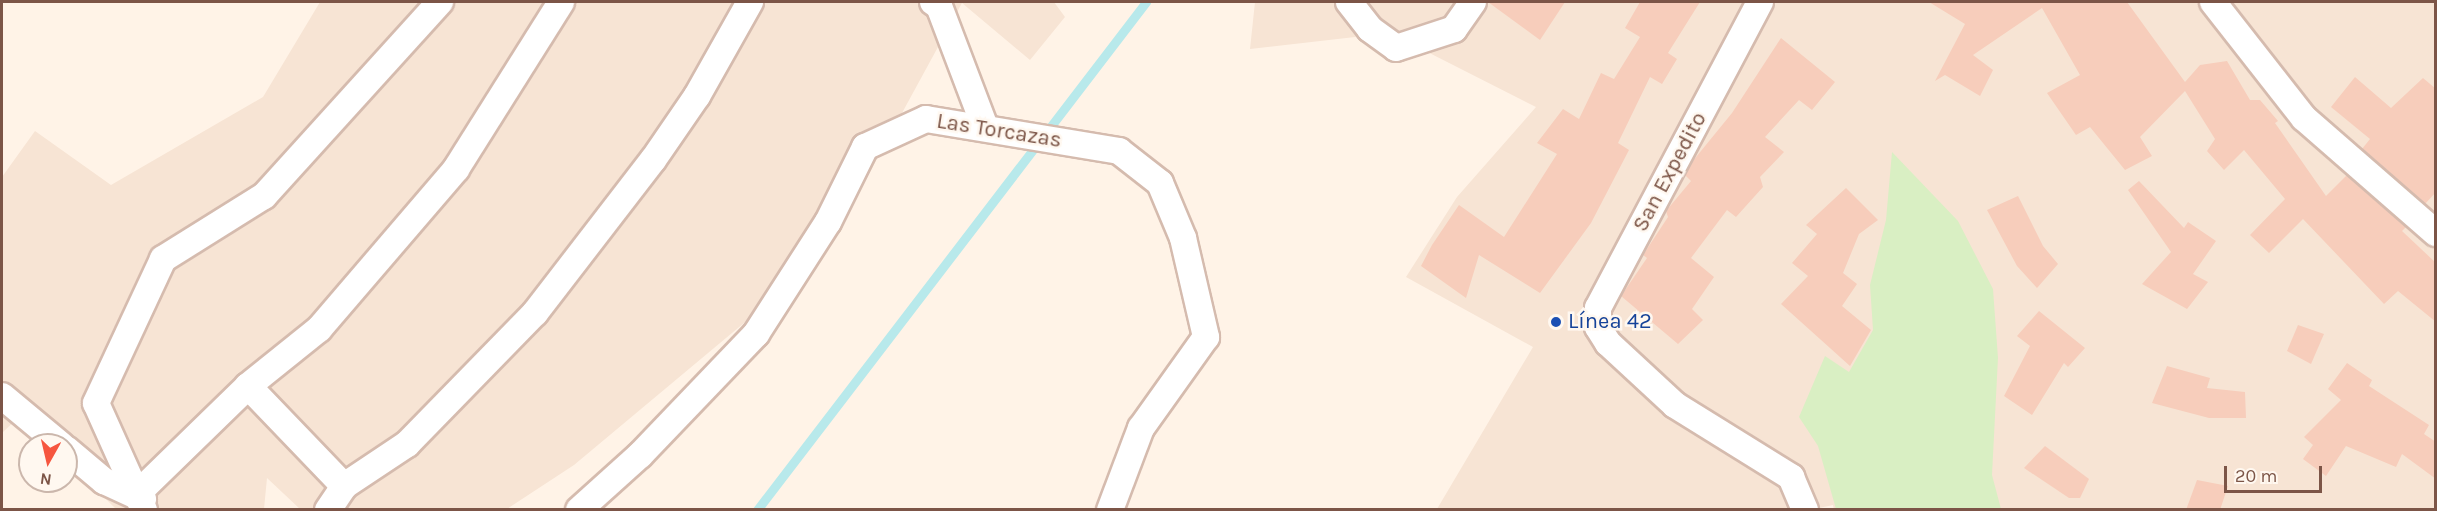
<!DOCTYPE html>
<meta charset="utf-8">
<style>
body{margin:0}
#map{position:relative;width:2437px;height:511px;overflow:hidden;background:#fff3e7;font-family:Karla,sans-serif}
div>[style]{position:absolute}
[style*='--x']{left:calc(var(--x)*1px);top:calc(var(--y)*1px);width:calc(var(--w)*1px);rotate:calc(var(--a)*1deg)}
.residential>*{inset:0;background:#f7e4d4}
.green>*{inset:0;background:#d9efc3}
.stream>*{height:9px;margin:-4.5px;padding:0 4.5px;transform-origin:4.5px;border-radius:4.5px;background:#b8e9eb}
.building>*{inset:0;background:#f7cdbb}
.roads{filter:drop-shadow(2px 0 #d5bbae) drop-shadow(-2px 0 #d5bbae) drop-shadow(0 2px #d5bbae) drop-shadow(0 -2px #d5bbae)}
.minor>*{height:26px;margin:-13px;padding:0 13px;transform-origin:13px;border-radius:13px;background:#fff}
.dots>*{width:16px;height:16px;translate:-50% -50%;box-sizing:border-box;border:3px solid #fff8f0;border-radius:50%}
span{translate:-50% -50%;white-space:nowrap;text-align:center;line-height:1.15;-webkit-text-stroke:5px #fff8f0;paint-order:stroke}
.street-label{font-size:22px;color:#7c5547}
.transit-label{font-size:22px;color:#164399}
.left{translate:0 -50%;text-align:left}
.frame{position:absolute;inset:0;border:3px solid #7c5547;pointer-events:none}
.north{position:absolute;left:18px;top:433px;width:60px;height:60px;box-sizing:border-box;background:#fff8f0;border:2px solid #cbb7ac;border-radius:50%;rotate:188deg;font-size:16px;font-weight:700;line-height:24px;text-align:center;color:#7c5547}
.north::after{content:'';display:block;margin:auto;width:21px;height:27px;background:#f6563f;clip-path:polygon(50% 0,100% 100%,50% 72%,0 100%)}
.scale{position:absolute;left:2224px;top:466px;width:98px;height:27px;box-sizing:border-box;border:3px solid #7c5547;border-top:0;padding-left:8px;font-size:18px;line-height:21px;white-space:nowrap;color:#7c5547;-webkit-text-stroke:4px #fff8f0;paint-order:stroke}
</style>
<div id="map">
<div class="residential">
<div style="clip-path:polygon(320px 2px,1054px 2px,1065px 17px,1030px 60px,962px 3px,824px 256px,574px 465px,507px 509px,300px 509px,267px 478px,264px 509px,116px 509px,21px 415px,2px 433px,2px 177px,35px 131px,111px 185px,263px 97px)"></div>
<div style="clip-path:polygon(1255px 2px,2435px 2px,2435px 509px,1834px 510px,1833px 505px,1810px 510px,1437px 509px,1533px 347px,1406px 277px,1457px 197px,1536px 107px,1390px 33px,1250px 49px)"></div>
</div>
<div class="green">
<div style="clip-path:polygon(1892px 152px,1958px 221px,1993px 289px,1998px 358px,1992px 475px,2001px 509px,1836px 509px,1818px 446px,1799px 417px,1825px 356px,1849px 372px,1873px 330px,1870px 285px,1886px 220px)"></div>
</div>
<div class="stream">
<div style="--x:757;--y:510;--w:640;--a:-52.56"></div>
</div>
<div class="building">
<div style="clip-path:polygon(1488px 2px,1565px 2px,1540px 40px)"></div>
<div style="clip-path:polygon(1640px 2px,1700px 2px,1668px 53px,1677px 59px,1662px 84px,1650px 77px,1618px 143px,1629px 150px,1591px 223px,1540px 293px,1479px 255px,1466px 298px,1421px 266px,1432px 245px,1459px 205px,1504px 237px,1557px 154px,1537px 143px,1563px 109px,1579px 119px,1601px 73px,1614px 79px,1640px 37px,1625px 28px)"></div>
<div style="clip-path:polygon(1929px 2px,2127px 2px,2185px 82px,2200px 65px,2227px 61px,2250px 100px,2260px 100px,2278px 121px,2275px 123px,2326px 196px,2347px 175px,2406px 227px,2402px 231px,2436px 263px,2436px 322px,2398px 291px,2384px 304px,2303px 219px,2269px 253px,2250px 235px,2285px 199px,2244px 150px,2224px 170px,2207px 151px,2215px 139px,2185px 91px,2140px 137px,2152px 156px,2125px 170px,2090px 127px,2076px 135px,2047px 93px,2080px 75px,2042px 8px,1973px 55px,1993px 70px,1980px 96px,1945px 75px,1935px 81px,1965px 24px)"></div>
<div style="clip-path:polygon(1781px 38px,1835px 82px,1812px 110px,1799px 100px,1765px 137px,1784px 152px,1760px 177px,1763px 187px,1736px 217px,1727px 210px,1691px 258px,1714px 277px,1692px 309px,1703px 320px,1678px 344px,1621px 296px,1647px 258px,1643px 255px,1668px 217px,1666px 211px,1691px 181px,1685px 175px,1692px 162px,1732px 113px)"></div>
<div style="clip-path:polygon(2355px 77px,2391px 108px,2423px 78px,2436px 89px,2436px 192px,2425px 204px,2362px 149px,2370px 139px,2331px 107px)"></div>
<div style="clip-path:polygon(2139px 181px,2184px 228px,2188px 222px,2216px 241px,2193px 274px,2208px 282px,2187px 309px,2142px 284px,2171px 252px,2128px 190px)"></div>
<div style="clip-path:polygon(1846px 188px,1878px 220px,1859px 234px,1843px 273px,1857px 284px,1842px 306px,1871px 330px,1850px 366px,1781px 304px,1808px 276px,1792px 263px,1817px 234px,1806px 225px)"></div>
<div style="clip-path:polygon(2018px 196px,2043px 246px,2058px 264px,2037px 288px,2017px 266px,1987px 210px)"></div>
<div style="clip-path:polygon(2039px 311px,2085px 348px,2068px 367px,2064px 363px,2032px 415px,2004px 396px,2030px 346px,2017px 336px)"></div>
<div style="clip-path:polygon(2298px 325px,2324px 334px,2311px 364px,2287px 351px)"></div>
<div style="clip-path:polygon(2347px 363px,2372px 380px,2369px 386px,2429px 425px,2424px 434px,2436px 442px,2436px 479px,2402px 454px,2396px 467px,2346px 446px,2326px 476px,2303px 459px,2313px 445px,2304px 437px,2341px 400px,2328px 389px)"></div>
<div style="clip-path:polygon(2167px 366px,2210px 378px,2207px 388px,2245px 392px,2246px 418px,2209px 418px,2152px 403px)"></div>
<div style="clip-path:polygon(2045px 446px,2089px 479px,2080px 498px,2069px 498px,2024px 468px)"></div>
<div style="clip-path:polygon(2197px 480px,2228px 486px,2220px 510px,2186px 510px)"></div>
</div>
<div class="roads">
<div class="minor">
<div style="--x:933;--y:2;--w:7;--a:34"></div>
<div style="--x:939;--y:6;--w:129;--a:69.2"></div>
<div style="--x:1349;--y:2;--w:34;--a:52"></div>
<div style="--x:1370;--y:29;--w:32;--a:36"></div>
<div style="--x:1396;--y:48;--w:61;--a:-18.1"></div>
<div style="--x:1454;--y:29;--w:33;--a:-55"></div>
<div style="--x:1760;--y:2;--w:346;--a:117.9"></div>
<div style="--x:1598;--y:308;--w:19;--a:90"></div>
<div style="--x:1598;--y:327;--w:19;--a:58"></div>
<div style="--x:1608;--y:343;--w:91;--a:42.8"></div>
<div style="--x:1675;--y:405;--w:137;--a:31.8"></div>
<div style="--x:1791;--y:477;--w:36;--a:67"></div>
<div style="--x:2213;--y:2;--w:147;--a:51.9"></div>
<div style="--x:2304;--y:118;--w:175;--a:41.1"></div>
<div style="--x:248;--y:386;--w:139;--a:46.2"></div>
<div style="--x:344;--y:486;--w:76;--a:-33.7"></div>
<div style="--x:407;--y:444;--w:183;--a:-45.7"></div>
<div style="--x:535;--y:313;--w:193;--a:-52.4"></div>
<div style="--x:653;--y:160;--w:78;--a:-55.5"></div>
<div style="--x:697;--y:96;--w:108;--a:-60.6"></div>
<div style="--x:2;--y:396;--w:77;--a:39.7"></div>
<div style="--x:66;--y:449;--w:50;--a:40.1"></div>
<div style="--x:104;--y:481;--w:43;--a:24.8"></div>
<div style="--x:136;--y:495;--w:156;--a:-44.2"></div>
<div style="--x:248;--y:386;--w:91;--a:-38.8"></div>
<div style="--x:319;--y:329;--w:211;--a:-49.4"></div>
<div style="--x:456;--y:169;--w:197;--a:-57.8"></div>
<div style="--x:144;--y:510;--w:117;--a:-114.2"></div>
<div style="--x:96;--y:403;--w:159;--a:-65"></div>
<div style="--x:163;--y:259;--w:119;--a:-32"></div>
<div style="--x:264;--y:196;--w:262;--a:-47.8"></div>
<div style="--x:328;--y:510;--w:29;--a:-56"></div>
<div style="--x:579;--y:510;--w:82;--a:-42"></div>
<div style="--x:640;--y:455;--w:168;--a:-46.2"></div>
<div style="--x:756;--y:334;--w:133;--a:-57.3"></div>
<div style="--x:828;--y:222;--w:84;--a:-63.7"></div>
<div style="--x:865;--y:147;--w:67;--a:-24.7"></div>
<div style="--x:926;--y:119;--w:196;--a:9.4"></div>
<div style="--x:1119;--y:151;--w:52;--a:38"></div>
<div style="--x:1160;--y:183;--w:60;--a:67.3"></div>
<div style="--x:1183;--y:238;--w:102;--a:76.9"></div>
<div style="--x:1206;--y:337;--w:112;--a:125.5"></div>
<div style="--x:1141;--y:428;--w:88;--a:110.7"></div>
</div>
</div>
<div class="dots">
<div style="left:1556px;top:322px;background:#1a4fb4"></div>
</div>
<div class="street-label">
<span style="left:999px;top:131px;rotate:9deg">Las Torcazas</span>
<span style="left:1670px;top:172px;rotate:-62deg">San Expedito</span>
</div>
<div class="transit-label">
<span class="left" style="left:1568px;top:322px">Línea 42</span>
</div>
<div class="frame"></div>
<div class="north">N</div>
<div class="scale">20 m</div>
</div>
